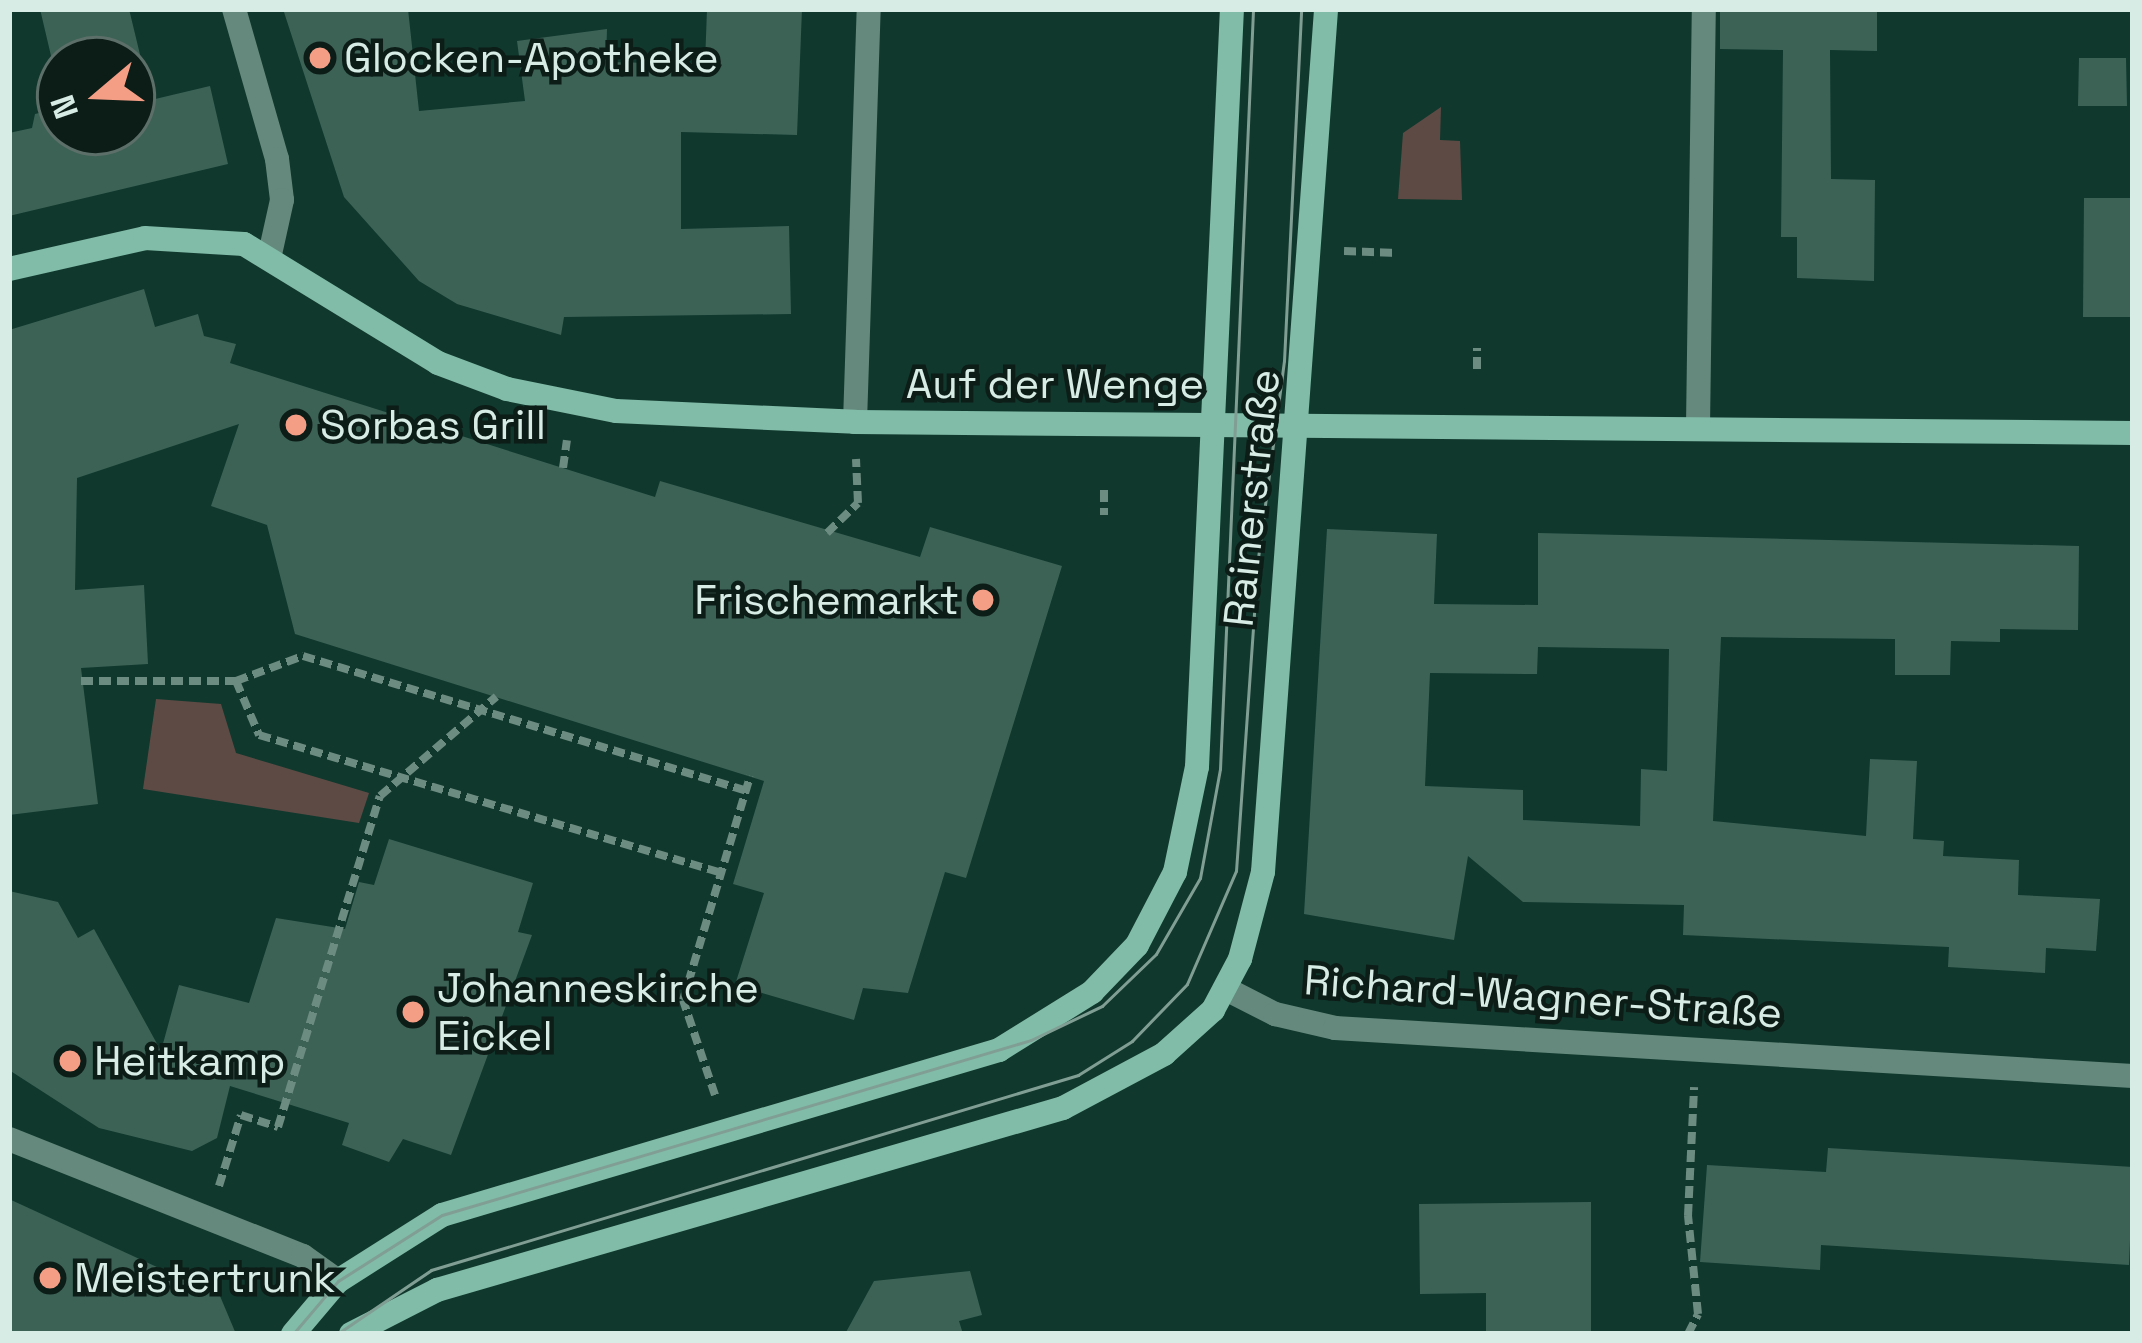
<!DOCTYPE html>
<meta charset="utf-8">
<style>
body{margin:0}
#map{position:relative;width:2142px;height:1343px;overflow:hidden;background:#11382d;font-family:"Space Grotesk",sans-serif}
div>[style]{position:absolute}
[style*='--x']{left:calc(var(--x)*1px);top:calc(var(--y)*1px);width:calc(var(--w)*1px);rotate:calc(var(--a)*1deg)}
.green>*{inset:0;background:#5e4a45}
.building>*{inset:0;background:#3c6256}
.path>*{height:8px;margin-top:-4px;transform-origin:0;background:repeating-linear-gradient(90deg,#6c8b81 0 12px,transparent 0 18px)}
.street>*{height:24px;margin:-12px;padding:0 12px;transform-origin:12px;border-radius:12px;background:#65897d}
.secondary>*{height:24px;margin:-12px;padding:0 12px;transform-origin:12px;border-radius:12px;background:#80bca8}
.tram>*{height:3px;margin:-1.5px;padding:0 1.5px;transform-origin:1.5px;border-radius:1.5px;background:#819e94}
.dots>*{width:33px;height:33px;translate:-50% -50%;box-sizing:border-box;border:6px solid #0c1c17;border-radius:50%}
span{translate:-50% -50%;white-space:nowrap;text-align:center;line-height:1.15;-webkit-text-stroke:9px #0c1c17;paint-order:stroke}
.poi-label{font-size:42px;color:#d7ece4}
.left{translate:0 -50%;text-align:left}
.right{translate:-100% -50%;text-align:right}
.street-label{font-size:42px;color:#d7ece4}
.frame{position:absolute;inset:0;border:12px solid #d7ece4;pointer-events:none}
.north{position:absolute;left:36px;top:36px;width:120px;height:120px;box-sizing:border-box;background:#0c1c17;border:3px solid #5d6f69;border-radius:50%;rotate:251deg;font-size:33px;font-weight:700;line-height:48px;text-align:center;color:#d7ece4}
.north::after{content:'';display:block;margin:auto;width:42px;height:54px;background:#f49e86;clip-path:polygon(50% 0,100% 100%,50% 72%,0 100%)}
</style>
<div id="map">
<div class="green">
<div style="clip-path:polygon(1441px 107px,1440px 140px,1460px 141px,1462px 200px,1398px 199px,1403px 133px)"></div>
<div style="clip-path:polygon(156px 699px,221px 704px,236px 753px,369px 793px,359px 823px,143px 789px)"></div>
</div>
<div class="building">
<div style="clip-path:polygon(40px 9px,129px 9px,151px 100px,210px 86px,228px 164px,9px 216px,9px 133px,32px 128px,35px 114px,60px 108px,60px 132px,132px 132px,132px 60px,60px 60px,60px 94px)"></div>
<div style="clip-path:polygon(283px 9px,408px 9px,419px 111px,525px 101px,517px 41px,607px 29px,606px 62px,705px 64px,707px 9px,802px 9px,797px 135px,681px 132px,681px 229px,789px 226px,791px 314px,564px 317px,561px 335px,457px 304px,419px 281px,344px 197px)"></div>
<div style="clip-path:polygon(1720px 9px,1877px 9px,1877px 51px,1830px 50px,1831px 179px,1875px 180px,1874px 281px,1797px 278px,1797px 237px,1781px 237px,1783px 50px,1720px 49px)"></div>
<div style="clip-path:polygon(2079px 58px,2126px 58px,2127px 106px,2078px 106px)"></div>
<div style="clip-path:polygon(2084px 198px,2133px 198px,2133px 317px,2083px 317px)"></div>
<div style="clip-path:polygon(144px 289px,155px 327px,198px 314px,204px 336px,236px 344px,230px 363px,655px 497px,660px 481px,920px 557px,930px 527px,1062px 566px,966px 878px,945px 872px,908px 993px,863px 988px,854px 1020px,735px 985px,764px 893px,733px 884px,764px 781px,295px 634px,267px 525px,211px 506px,239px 424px,77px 478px,75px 590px,144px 585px,148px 664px,81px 668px,98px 804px,9px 815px,9px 330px)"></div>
<div style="clip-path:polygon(evenodd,1327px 529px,1437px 534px,1434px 604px,1538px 605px,1538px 533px,2079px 546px,2078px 630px,2000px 629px,2000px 642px,1951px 641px,1950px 675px,1895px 675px,1895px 639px,1721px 637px,1713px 821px,1866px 836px,1870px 759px,1917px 761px,1913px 839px,1944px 841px,1943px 856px,2019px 860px,2018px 895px,2100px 899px,2096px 951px,2046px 948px,2045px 973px,1948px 967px,1949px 947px,1683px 935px,1684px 905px,1523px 902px,1468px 856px,1454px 940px,1304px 914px,1327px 529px,1538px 647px,1669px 649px,1667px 771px,1641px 769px,1640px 826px,1523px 820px,1523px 790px,1425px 786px,1430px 673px,1537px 674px,1538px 647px)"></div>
<div style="clip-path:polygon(389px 839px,533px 883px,518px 932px,532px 935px,451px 1155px,403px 1139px,389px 1162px,342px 1145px,349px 1123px,230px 1086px,217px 1138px,192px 1151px,99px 1128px,9px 1070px,9px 891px,58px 902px,78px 938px,94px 929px,161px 1051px,179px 985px,249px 1003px,276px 918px,345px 929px,359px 882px,374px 885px)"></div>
<div style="clip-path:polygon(1828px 1148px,2133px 1167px,2129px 1265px,1821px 1245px,1820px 1270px,1700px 1262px,1707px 1165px,1826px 1172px)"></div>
<div style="clip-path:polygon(9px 1199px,220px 1296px,236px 1334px,9px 1334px)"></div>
<div style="clip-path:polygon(1591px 1202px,1591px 1334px,1486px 1334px,1486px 1293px,1420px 1294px,1419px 1204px)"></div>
<div style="clip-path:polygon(970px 1271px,982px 1315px,959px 1321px,963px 1334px,845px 1334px,874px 1281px)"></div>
</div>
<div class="path">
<div style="--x:1344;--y:251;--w:53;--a:2.2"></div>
<div style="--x:1477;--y:369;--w:21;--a:-90"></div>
<div style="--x:563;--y:468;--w:28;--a:-82"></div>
<div style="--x:1104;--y:490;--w:25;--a:90"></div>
<div style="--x:827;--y:533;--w:43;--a:-44.1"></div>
<div style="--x:858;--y:503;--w:44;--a:-92.6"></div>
<div style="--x:81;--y:681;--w:155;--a:0"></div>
<div style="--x:236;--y:681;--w:72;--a:-20.5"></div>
<div style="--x:303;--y:656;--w:463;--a:16.9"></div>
<div style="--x:236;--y:681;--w:59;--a:66.9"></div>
<div style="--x:259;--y:735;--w:483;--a:16.6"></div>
<div style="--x:715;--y:1095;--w:100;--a:-108.6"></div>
<div style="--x:683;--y:1000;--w:234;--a:-73.3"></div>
<div style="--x:219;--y:1186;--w:74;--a:-72.8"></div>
<div style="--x:241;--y:1115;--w:39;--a:18"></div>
<div style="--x:278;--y:1127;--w:346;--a:-72.9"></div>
<div style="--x:380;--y:796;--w:153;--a:-40.5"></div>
<div style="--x:1688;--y:1334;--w:22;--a:-63"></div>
<div style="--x:1698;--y:1314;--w:99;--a:-95.8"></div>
<div style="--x:1688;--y:1216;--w:129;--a:-87.3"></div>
</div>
<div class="street">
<div style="--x:234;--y:9;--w:156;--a:74"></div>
<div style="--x:277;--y:159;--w:41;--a:83"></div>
<div style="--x:282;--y:200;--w:55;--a:102.5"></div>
<div style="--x:855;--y:422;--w:413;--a:-88.1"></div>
<div style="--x:1698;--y:426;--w:417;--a:-89.2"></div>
<div style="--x:1228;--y:990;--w:53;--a:27.1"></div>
<div style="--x:1275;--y:1014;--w:62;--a:13.1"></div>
<div style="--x:1335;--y:1028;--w:799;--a:3.44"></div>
<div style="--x:9;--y:1139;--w:316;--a:21.7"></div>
<div style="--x:303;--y:1256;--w:43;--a:35.5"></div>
</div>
<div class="secondary">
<div style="--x:9;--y:269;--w:139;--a:-12.8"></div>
<div style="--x:145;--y:238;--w:99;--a:3.5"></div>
<div style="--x:244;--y:244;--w:228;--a:31.5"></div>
<div style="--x:438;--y:363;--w:74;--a:20.6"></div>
<div style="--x:507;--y:389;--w:111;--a:11.4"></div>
<div style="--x:616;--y:411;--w:239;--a:2.6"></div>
<div style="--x:855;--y:422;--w:1278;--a:0.49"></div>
<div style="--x:293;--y:1334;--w:70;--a:-49.7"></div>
<div style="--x:338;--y:1281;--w:123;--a:-32.4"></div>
<div style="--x:442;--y:1215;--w:581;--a:-16.5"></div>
<div style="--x:999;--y:1050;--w:110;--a:-31.9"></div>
<div style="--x:1092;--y:992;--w:65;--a:-46.2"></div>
<div style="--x:1137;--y:945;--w:82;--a:-62.5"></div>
<div style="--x:1175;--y:872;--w:107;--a:-78.2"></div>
<div style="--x:1197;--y:767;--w:759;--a:-87.36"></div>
<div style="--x:351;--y:1334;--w:97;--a:-27.1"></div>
<div style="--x:437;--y:1290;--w:652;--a:-16.21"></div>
<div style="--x:1063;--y:1108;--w:115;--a:-28.1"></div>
<div style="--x:1164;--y:1054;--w:66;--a:-41.9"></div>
<div style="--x:1213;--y:1010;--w:58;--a:-62.1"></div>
<div style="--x:1240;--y:959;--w:90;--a:-75.2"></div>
<div style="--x:1263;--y:872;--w:865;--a:-85.82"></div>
</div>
<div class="tram">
<div style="--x:293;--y:1334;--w:70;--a:-49.7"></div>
<div style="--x:338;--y:1281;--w:123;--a:-32.4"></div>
<div style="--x:442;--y:1215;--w:614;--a:-16.55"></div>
<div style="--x:1031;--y:1040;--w:79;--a:-25.6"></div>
<div style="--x:1102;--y:1006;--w:75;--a:-43.9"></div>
<div style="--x:1156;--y:954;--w:88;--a:-59.9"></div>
<div style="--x:1200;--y:878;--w:111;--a:-79.6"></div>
<div style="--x:1220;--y:769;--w:761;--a:-87.51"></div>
<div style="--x:337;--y:1334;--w:114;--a:-34.2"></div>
<div style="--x:431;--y:1270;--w:676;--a:-16.77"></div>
<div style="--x:1078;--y:1075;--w:64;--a:-32.2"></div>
<div style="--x:1132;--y:1041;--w:79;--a:-46"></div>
<div style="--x:1187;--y:984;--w:123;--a:-66.6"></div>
<div style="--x:1236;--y:871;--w:314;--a:-86"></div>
<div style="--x:1258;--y:558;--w:199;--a:-82.5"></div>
<div style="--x:1284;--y:361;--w:352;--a:-87.2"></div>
</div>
<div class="dots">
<div style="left:320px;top:58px;background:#f49e86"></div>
<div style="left:296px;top:425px;background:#f49e86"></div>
<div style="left:983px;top:600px;background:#f49e86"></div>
<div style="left:413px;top:1012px;background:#f49e86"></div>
<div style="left:70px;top:1061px;background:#f49e86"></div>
<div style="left:50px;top:1278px;background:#f49e86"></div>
</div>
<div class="poi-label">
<span class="left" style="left:344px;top:58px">Glocken-Apotheke</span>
<span class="left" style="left:320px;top:425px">Sorbas Grill</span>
<span class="right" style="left:959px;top:600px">Frischemarkt</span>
<span class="left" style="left:437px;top:1012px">Johanneskirche<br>Eickel</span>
<span class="left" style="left:94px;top:1061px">Heitkamp</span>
<span class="left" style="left:74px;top:1278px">Meistertrunk</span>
</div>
<div class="street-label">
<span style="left:1055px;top:384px">Auf der Wenge</span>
<span style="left:1252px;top:498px;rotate:-84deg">Rainerstraße</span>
<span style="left:1543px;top:997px;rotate:4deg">Richard-Wagner-Straße</span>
</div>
<div class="frame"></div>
<div class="north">N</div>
</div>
